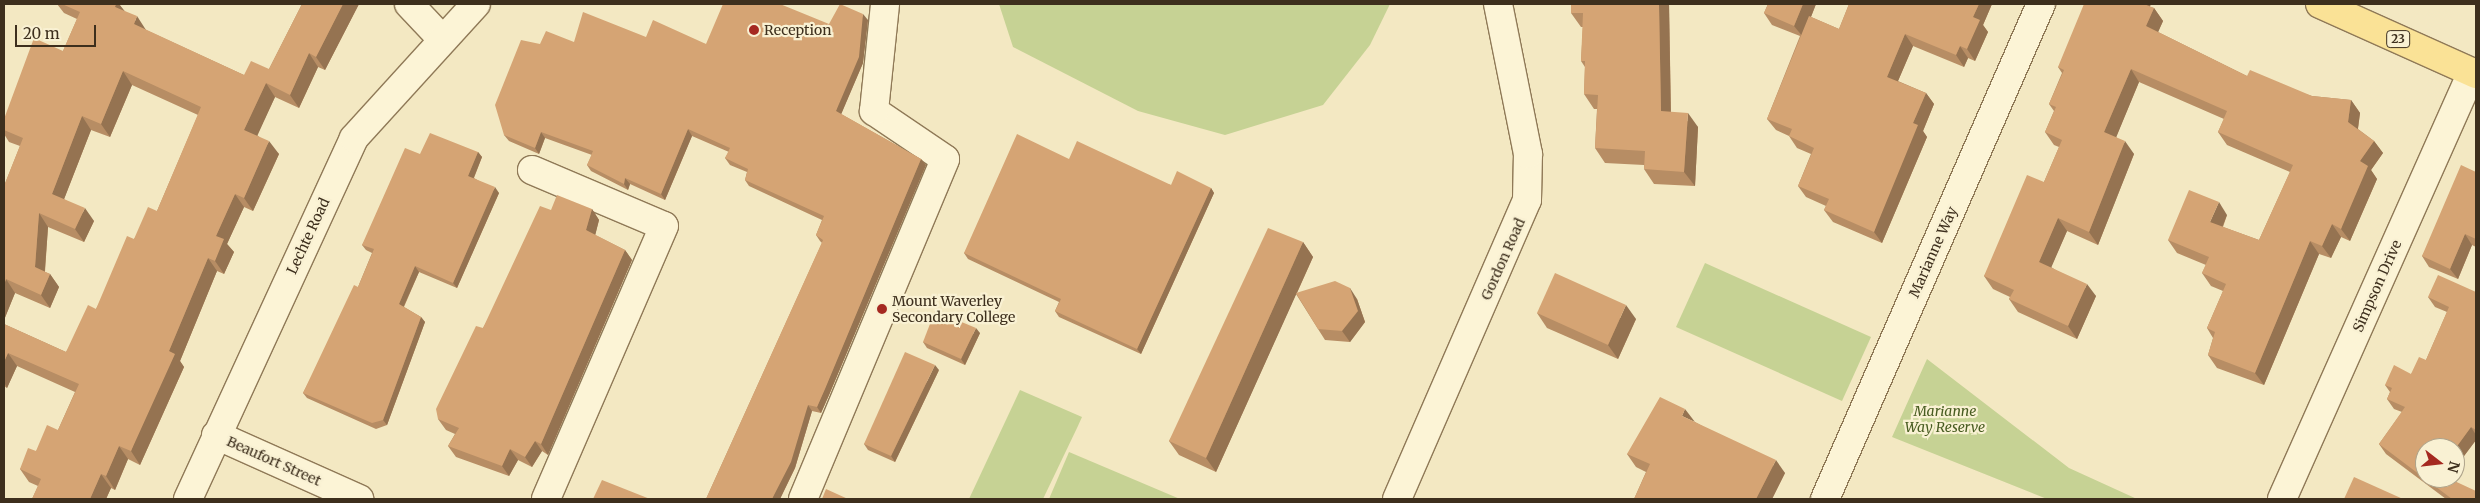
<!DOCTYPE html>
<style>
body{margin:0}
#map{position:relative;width:2480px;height:503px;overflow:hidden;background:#f3e8c2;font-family:Merriweather,serif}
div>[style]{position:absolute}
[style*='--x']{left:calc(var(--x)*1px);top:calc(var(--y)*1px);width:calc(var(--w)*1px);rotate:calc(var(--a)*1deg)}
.green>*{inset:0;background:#c6d294}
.roads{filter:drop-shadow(1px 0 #8f7957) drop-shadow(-1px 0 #8f7957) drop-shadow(0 1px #8f7957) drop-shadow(0 -1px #8f7957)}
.minor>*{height:28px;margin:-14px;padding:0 14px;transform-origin:14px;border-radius:14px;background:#fcf4d6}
.major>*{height:28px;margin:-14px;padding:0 14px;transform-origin:14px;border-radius:14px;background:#fae296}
.wall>*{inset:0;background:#b78d64}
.shaded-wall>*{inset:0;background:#957351}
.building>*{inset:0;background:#d5a474}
.dots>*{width:14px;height:14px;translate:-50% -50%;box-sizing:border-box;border:2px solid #f9f1d3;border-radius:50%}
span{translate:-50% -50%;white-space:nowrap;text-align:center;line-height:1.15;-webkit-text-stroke:4.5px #f9f1d3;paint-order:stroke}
.shield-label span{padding:1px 4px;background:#f9f1d3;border:1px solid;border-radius:4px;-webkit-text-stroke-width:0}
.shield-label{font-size:12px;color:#3d2f1d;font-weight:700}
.poi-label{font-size:14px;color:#3d2f1d}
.left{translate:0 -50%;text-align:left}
.street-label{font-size:14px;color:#3d2f1d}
.park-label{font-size:14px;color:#485c21;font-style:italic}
.frame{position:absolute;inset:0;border:5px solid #3d2f1d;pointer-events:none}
.north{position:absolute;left:2415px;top:438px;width:50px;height:50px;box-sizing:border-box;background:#f9f1d3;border:1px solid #aea38a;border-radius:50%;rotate:106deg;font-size:14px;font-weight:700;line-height:20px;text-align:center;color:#3d2f1d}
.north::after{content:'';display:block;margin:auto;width:18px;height:22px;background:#a52920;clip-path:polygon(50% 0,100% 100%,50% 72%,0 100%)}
.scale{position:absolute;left:15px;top:25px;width:81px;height:22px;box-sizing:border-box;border:2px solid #3d2f1d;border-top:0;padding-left:6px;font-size:15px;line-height:18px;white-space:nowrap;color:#3d2f1d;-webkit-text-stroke:4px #f9f1d3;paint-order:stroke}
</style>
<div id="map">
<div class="green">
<div style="clip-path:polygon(999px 4px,1390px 4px,1370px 45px,1323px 105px,1225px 135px,1138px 111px,1013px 47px)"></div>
<div style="clip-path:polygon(1705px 263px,1871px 337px,1842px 401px,1676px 327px)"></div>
<div style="clip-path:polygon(1927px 359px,2069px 468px,2137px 499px,2047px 499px,1892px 437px)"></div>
<div style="clip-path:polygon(1020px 390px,1082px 417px,1077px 428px,1043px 499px,969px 499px)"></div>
<div style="clip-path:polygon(1069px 452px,1180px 499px,1049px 499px)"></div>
</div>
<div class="roads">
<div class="minor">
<div style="--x:409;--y:4;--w:47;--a:46.7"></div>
<div style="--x:532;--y:170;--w:143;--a:23"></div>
<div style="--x:664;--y:226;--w:297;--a:113.4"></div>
<div style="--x:216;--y:435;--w:157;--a:24.1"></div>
<div style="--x:188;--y:499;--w:397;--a:-65.3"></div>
<div style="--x:354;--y:138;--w:181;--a:-47.7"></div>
<div style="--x:803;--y:499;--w:368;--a:-67.3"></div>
<div style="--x:945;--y:159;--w:86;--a:-145.9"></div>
<div style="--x:874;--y:111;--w:108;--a:-84.1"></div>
<div style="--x:1397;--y:499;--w:326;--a:-66.5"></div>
<div style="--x:1527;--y:200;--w:46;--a:-88.8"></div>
<div style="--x:1528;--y:154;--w:153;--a:-101.3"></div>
<div style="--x:1825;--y:499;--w:540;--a:-66.43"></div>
<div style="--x:2282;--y:499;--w:467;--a:-66"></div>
</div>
<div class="major">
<div style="--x:2320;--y:4;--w:171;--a:24.2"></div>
</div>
</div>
<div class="wall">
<div style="clip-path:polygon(57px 4px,119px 4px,124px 11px,146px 30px,244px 75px,269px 69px,302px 4px,359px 4px,325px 70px,318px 67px,299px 108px,275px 97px,257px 135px,279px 154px,253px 211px,244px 207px,227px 244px,234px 252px,224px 274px,217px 271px,180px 361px,184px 367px,140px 465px,128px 459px,115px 490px,111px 488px,106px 499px,32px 499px,38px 486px,29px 482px,20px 469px,36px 451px,58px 430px,75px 392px,17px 366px,7px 388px,4px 386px,4px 324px,66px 352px,96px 309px,134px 239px,157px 211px,198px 115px,132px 85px,110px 137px,91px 130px,64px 199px,94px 221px,84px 242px,48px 227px,45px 272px,50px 274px,59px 287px,50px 308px,15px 293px,4px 320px,4px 186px,20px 146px,9px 142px,4px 134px,4px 119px,63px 51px,77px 19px,64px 13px)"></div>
<div style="clip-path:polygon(1571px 4px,1669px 4px,1671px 112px,1698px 127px,1695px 186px,1654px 184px,1644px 169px,1644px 165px,1605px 163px,1595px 148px,1597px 109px,1594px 109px,1584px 94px,1585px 67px,1581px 61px,1583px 27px,1581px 27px,1571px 13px)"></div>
<div style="clip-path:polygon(1768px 4px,1816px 4px,1811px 17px,1839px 29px,1849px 4px,1992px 4px,1983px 25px,1988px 32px,1975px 61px,1968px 58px,1964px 67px,1913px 46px,1898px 81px,1926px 93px,1934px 104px,1923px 131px,1927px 137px,1882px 243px,1833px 222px,1824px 210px,1826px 206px,1806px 197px,1798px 186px,1811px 154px,1797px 148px,1789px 136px,1776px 130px,1767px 119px,1800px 36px,1772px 25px,1764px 13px)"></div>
<div style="clip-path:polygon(2150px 7px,2154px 8px,2163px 21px,2158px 32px,2247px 76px,2312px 96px,2351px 100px,2360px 113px,2358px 129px,2374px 141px,2383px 153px,2371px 170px,2377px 179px,2350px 241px,2341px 237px,2331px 258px,2319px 254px,2264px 385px,2217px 368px,2208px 355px,2213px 338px,2207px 328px,2223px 291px,2211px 286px,2202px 273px,2206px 265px,2177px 253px,2168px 240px,2227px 215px,2223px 227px,2259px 240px,2290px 172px,2227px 145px,2218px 132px,2224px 119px,2139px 82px,2116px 137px,2134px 154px,2098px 245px,2067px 231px,2051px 267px,2096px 296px,2077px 339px,2018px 312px,2009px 299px,2010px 297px,1993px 289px,1984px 276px,2044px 182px,2059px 147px,2054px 145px,2045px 132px,2054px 111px,2049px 104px,2062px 73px,2058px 67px)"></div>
<div style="clip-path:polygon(868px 20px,863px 63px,841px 114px,921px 159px,926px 165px,829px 395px,821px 413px,812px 411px,795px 468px,780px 499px,706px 499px,822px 243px,820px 241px,816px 235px,822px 220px,749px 186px,745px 180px,747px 172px,730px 165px,725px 158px,729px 152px,692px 136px,665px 200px,630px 184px,628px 190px,591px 171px,587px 165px,592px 155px,545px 138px,539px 154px,509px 141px,504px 135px,540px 44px,574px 42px,646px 37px,706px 44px,829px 24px)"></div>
<div style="clip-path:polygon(478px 152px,482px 157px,474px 178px,499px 193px,457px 288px,419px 272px,404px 307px,421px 317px,425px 322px,387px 425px,376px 429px,307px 398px,303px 393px,358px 287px,372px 253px,366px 250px,362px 245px,420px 154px)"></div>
<div style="clip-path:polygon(1069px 159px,1171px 185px,1211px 188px,1214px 193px,1141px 354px,1059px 317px,1055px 311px,1059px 302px,968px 259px,964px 253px)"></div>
<div style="clip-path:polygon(2476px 172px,2476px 247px,2472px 245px,2458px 279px,2429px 267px,2422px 256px)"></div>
<div style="clip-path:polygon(592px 209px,599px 220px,595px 235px,625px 250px,632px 260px,548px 455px,542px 451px,532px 467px,518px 460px,509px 476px,456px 457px,448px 446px,455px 434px,446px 430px,438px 419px,483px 328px,551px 210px)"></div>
<div style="clip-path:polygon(1303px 242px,1313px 257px,1297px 293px,1357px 299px,1365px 322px,1350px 342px,1325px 340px,1318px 329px,1296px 294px,1216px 472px,1179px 455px,1169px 441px)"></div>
<div style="clip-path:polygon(2476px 292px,2476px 440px,2455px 468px,2455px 448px,2425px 478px,2476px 499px,2446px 499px,2386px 454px,2379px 444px,2402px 412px,2394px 409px,2387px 399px,2390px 392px,2385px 385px,2411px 374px,2426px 360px,2447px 312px,2435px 307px,2428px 297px)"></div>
<div style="clip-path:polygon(1537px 313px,1636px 319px,1618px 359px,1547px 328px)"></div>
<div style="clip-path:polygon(980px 333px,965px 365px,927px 348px,923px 342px)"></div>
<div style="clip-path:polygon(939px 370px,895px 462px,868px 450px,864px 444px)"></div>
<div style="clip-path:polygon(1695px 422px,1785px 473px,1772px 499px,1634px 499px,1646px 472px,1636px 467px,1627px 454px)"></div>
</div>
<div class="shaded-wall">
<div style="clip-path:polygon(116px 4px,119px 4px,127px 14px,115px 7px)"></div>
<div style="clip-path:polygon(343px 4px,359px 4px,325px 70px,316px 57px)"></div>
<div style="clip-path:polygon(1659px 4px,1669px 4px,1671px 126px,1661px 111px)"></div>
<div style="clip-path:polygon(1803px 4px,1816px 4px,1803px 37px,1794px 26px)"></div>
<div style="clip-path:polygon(1979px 4px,1992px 4px,1983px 25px,1988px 32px,1975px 61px,1967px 49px,1973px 17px)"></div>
<div style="clip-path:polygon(2140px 4px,2151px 4px,2147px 14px)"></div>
<div style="clip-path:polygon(2154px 8px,2163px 21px,2155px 39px,2146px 26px)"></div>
<div style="clip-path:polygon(863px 14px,868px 20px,863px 63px,840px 117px,836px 111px)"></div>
<div style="clip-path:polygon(137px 16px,146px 30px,143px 38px,134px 24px)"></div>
<div style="clip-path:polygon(1905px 34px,1913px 46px,1895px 88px,1887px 77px)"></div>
<div style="clip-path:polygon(1960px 46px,1968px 58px,1964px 67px,1956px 55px)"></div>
<div style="clip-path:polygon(309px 53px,318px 67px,299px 108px,290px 95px)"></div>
<div style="clip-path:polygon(2131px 69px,2139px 82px,2113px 145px,2104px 132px)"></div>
<div style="clip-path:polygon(123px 71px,132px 85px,110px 137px,101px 124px)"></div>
<div style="clip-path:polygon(266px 83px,275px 97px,254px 143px,244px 130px)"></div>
<div style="clip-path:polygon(1926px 93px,1934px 104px,1923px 131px,1927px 137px,1882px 243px,1874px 232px,1913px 123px)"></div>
<div style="clip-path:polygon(2351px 100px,2360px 113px,2357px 135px,2348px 122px)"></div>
<div style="clip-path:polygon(1688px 113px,1698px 127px,1695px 186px,1684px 172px)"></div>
<div style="clip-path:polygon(82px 116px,91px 130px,61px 207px,52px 194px)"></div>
<div style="clip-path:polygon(688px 129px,692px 136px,665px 200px,661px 194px)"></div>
<div style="clip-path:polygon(541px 132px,545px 138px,539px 154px,535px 148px)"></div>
<div style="clip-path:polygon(269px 141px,279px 154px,253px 211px,244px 198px)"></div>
<div style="clip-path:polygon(2125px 141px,2134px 154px,2098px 245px,2089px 232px)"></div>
<div style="clip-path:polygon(2374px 141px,2383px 153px,2371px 170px,2377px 179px,2350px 241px,2341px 229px,2360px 161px)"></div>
<div style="clip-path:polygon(478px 152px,482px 157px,472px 182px,468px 176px)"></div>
<div style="clip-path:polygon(921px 159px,926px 165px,829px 395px,821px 413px,817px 407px)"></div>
<div style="clip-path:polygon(625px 178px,630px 184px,628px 190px,624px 184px)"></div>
<div style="clip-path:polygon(495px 187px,499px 193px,457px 288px,453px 283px)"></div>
<div style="clip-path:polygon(1211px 188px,1214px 193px,1141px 354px,1137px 349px)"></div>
<div style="clip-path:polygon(235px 194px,244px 207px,227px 244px,234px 252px,224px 274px,215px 261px,216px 236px)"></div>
<div style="clip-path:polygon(2219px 202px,2227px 215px,2219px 235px,2210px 222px)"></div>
<div style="clip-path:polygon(85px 208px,94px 221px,84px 242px,75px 229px)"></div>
<div style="clip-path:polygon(592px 209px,599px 220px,594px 240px,586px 230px)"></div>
<div style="clip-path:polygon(39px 213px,48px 227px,44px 281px,35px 267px)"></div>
<div style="clip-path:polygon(2058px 218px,2067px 231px,2048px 275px,2039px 262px)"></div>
<div style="clip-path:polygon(2332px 224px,2341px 237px,2331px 258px,2322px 246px)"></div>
<div style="clip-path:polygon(2465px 234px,2472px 245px,2458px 279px,2450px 269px)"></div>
<div style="clip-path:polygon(2310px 241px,2319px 254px,2264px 385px,2255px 373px)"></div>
<div style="clip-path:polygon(1303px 242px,1313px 257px,1216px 472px,1206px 458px)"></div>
<div style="clip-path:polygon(625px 250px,632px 260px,548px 455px,541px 444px)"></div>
<div style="clip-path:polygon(208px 258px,217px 271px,180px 361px,184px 367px,140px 465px,131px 451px,169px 351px)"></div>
<div style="clip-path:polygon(415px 266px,419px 272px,402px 310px,399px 304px)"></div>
<div style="clip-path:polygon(50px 274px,59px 287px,50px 308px,41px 295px)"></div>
<div style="clip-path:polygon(6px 279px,15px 293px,4px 320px,4px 285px)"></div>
<div style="clip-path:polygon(2087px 284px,2096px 296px,2077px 339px,2068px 326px)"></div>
<div style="clip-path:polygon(1350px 288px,1357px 299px,1365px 322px,1350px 342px,1342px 331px)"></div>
<div style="clip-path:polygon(1626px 305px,1636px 319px,1618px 359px,1608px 345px)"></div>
<div style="clip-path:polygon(421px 317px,425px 322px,387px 425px,383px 420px)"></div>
<div style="clip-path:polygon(976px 328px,980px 333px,965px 365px,961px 359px)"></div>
<div style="clip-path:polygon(8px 353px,17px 366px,7px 388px,4px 382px,4px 362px)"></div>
<div style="clip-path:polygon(935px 365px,939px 370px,895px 462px,891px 456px)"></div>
<div style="clip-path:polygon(808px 405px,812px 411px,795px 468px,780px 499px,772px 499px)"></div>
<div style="clip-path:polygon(1685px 409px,1695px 422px,1682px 416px)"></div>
<div style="clip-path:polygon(2471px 427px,2476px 435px,2476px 440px,2455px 468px,2455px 449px)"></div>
<div style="clip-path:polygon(535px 441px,542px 451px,532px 467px,525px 457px)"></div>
<div style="clip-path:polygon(119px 446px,128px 459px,115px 490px,106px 476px)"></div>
<div style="clip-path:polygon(510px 449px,518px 460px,509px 476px,502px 466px)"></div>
<div style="clip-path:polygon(1776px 460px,1785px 473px,1772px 499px,1756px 499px)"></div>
<div style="clip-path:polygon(101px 474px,111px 488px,106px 499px,90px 499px)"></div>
</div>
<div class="building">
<div style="clip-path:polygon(62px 4px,116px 4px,115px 7px,137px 16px,134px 24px,244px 75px,251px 61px,269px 69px,302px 4px,343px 4px,316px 57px,309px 53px,290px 95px,266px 83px,244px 130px,269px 141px,244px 198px,235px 194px,216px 236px,224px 239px,215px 261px,208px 258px,169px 351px,175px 354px,131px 451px,119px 446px,106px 476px,101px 474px,90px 499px,32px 499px,41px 479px,20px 469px,28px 448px,36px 451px,47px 425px,58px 430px,79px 384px,8px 353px,4px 362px,4px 324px,66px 352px,88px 305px,96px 309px,127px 236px,134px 239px,148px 207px,157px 211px,201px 107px,123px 71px,101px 124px,82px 116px,52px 194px,85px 208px,75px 229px,39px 213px,35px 267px,50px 274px,41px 295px,6px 279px,4px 285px,4px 186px,23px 138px,4px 130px,4px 119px,34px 38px,63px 51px,80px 12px)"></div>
<div style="clip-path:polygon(723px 4px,780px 4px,829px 24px,840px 4px,863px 14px,859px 57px,836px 111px,921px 159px,825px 389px,817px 407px,808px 405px,791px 462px,772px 499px,706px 499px,823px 240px,816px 235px,824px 216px,745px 180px,748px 169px,725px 158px,730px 148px,688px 129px,661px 194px,625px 178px,624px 184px,587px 165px,593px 151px,541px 132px,535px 148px,504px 135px,495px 105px,521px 40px,540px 44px,546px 31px,574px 42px,583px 12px,646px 37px,653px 20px,706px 44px)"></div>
<div style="clip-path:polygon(1571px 4px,1659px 4px,1661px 111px,1688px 113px,1684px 172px,1644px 169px,1645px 151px,1595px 148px,1598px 95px,1584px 94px,1585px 61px,1581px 61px,1583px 13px,1571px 13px)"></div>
<div style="clip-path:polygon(1768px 4px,1803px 4px,1794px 26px,1764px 13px)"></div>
<div style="clip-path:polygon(1849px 4px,1979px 4px,1973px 17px,1980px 20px,1967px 49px,1960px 46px,1956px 55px,1905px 34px,1887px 77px,1926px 93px,1913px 123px,1918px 125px,1874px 232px,1824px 210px,1829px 199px,1798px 186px,1814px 148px,1789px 136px,1792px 129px,1767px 119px,1809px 16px,1839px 29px)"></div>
<div style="clip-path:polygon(2084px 4px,2144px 4px,2154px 8px,2146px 26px,2247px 76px,2250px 70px,2312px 96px,2351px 100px,2348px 122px,2374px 141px,2360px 161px,2368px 166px,2341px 229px,2332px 224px,2322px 246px,2310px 241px,2255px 373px,2208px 355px,2215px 332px,2207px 328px,2226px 284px,2202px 273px,2209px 257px,2168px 240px,2189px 190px,2219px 202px,2210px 222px,2259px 240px,2293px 165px,2218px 132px,2227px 111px,2131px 69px,2104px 132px,2125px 141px,2089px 232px,2058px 218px,2039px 262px,2087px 284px,2068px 326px,2009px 299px,2014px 290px,1984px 276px,2027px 175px,2044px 182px,2062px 140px,2045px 132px,2056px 107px,2049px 104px,2064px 70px,2058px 67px)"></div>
<div style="clip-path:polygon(430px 133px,478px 152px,468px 176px,495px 187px,453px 283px,415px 266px,399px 304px,421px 317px,383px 420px,372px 423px,303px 393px,354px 285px,358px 287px,374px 249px,362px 245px,405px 148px,420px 154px)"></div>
<div style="clip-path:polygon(1017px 134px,1069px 159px,1077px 141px,1171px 185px,1177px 171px,1211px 188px,1137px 349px,1055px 311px,1061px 299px,964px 253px)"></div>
<div style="clip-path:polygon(2461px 165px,2476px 172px,2476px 239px,2465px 234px,2450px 269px,2422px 256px)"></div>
<div style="clip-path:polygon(557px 195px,592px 209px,586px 230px,625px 250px,541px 444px,535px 441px,525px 457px,510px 449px,502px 466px,448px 446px,459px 428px,438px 419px,436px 409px,476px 326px,483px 328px,540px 206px,551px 210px)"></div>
<div style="clip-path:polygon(1268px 228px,1303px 242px,1206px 458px,1169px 441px)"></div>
<div style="clip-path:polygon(1555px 273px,1626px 305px,1608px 345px,1537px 313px)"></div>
<div style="clip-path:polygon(2438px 275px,2476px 292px,2476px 430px,2471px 427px,2455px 449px,2455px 448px,2425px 448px,2425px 478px,2448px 478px,2476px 491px,2476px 499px,2452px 499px,2379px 444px,2405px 407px,2387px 399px,2392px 388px,2385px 385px,2394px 365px,2411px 374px,2419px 357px,2426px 360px,2449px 307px,2428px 297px)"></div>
<div style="clip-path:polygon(1335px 281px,1350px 288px,1358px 311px,1342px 331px,1318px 329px,1296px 293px)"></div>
<div style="clip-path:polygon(935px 311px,976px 328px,961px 359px,923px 342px)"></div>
<div style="clip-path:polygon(905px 352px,935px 365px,891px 456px,864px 444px)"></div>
<div style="clip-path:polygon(1660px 397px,1685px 409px,1682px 416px,1776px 460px,1756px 499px,1634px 499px,1650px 464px,1627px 454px)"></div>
<div style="clip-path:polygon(2354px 477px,2403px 499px,2344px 499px)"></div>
<div style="clip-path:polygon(602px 480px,650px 499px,593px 499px)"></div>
<div style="clip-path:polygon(826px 489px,848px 499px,822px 499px)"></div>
</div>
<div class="dots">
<div style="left:754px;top:30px;background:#a52920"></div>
<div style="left:882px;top:309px;background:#a52920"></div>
</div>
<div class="shield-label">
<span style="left:2398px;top:39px">23</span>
</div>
<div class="poi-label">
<span class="left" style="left:764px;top:30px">Reception</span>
<span class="left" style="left:892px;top:309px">Mount Waverley<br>Secondary College</span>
</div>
<div class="street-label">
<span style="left:308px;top:236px;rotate:-65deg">Lechte Road</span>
<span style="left:1933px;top:252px;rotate:-66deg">Marianne Way</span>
<span style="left:1503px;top:259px;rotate:-66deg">Gordon Road</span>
<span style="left:2377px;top:286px;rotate:-66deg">Simpson Drive</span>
<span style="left:274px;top:461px;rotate:24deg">Beaufort Street</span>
</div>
<div class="park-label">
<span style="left:1945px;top:419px">Marianne<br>Way Reserve</span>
</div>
<div class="frame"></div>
<div class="north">N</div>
<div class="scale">20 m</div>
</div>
